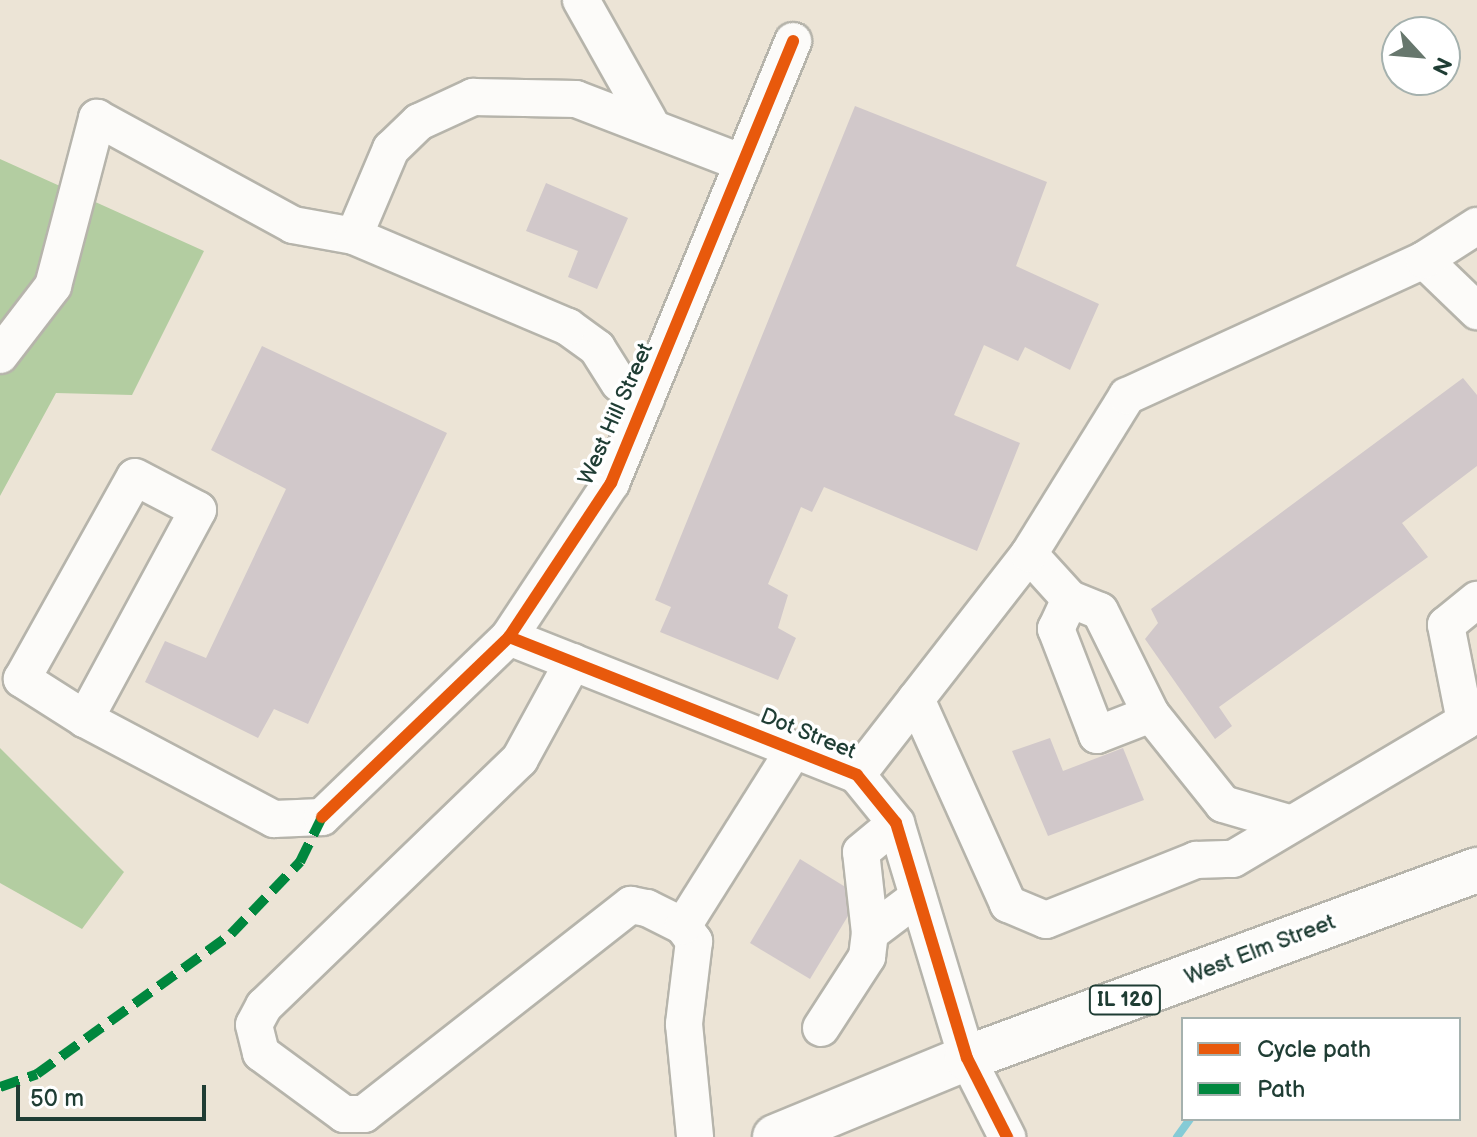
<!DOCTYPE html>
<style>
body{margin:0}
#map{position:relative;width:1477px;height:1137px;overflow:hidden;background:#ece4d6;font-family:"Balsamiq Sans",sans-serif}
div>[style]{position:absolute}
[style*='--x']{left:calc(var(--x)*1px);top:calc(var(--y)*1px);width:calc(var(--w)*1px);rotate:calc(var(--a)*1deg)}
.forest>*{inset:0;background:#b3cda1}
.stream>*{height:8px;margin:-4px;padding:0 4px;transform-origin:4px;border-radius:4px;background:#85cbd6}
.building>*{inset:0;background:#d1c8ca}
.roads{filter:drop-shadow(2px 0 #b6b4ab) drop-shadow(-2px 0 #b6b4ab) drop-shadow(0 2px #b6b4ab) drop-shadow(0 -2px #b6b4ab)}
.minor>*{height:36px;margin:-18px;padding:0 18px;transform-origin:18px;border-radius:18px;background:#fcfbf9}
.major>*{height:44px;margin:-22px;padding:0 22px;transform-origin:22px;border-radius:22px;background:#fcfbf9}
.quiet>*{height:10px;margin-top:-5px;transform-origin:0;background:repeating-linear-gradient(90deg,#00873e 0 20px,transparent 0 30px)}
.cycleway>*{height:12px;margin:-6px;padding:0 6px;transform-origin:6px;border-radius:6px;background:#e8590c}
span{translate:-50% -50%;white-space:nowrap;text-align:center;line-height:1.15;-webkit-text-stroke:7px #fff;paint-order:stroke}
.shield-label span{padding:2px 6px;background:#fff;border:2px solid;border-radius:6px;-webkit-text-stroke-width:0}
.shield-label{font-size:20px;color:#1f3d34;font-weight:700}
.street-label{font-size:22px;color:#1f3d34}
.legend{position:absolute;left:1181px;top:1017px;width:280px;height:104px;box-sizing:border-box;background:#fff;border:2px solid #a5b1ae;margin:0;padding:10px 14px;list-style:none;font-size:24px;color:#1f3d34}
.legend li{display:flex;align-items:center;gap:16px;height:40px}
.legend b{width:40px;border:2px solid #a5b1ae}
.north{position:absolute;left:1381px;top:16px;width:80px;height:80px;box-sizing:border-box;background:#fff;border:2px solid #a5b1ae;border-radius:50%;rotate:116deg;font-size:22px;font-weight:700;line-height:32px;text-align:center;color:#1f3d34}
.north::after{content:'';display:block;margin:auto;width:28px;height:36px;background:#67776d;clip-path:polygon(50% 0,100% 100%,50% 72%,0 100%)}
.scale{position:absolute;left:16px;top:1085px;width:190px;height:36px;box-sizing:border-box;border:4px solid #1f3d34;border-top:0;padding-left:10px;font-size:24px;line-height:28px;white-space:nowrap;color:#1f3d34;-webkit-text-stroke:6px #fff;paint-order:stroke}
</style>
<div id="map">
<div class="forest">
<div style="clip-path:polygon(0 159px,204px 251px,132px 395px,56px 393px,0 496px)"></div>
<div style="clip-path:polygon(0 748px,124px 872px,82px 929px,0 883px)"></div>
</div>
<div class="stream">
<div style="--x:1177;--y:1137;--w:22;--a:-54"></div>
</div>
<div class="building">
<div style="clip-path:polygon(855px 106px,1047px 182px,1016px 266px,1099px 304px,1070px 370px,1025px 347px,1018px 361px,984px 345px,954px 415px,1020px 443px,977px 551px,824px 487px,812px 512px,801px 507px,768px 584px,788px 595px,778px 628px,796px 638px,778px 680px,660px 632px,671px 607px,655px 600px)"></div>
<div style="clip-path:polygon(546px 183px,628px 218px,597px 289px,568px 277px,578px 251px,526px 231px)"></div>
<div style="clip-path:polygon(262px 346px,447px 433px,308px 724px,274px 709px,258px 738px,145px 682px,165px 641px,206px 658px,286px 489px,211px 450px)"></div>
<div style="clip-path:polygon(1463px 378px,1477px 395px,1477px 466px,1402px 523px,1428px 557px,1219px 707px,1232px 726px,1215px 739px,1145px 639px,1158px 623px,1151px 609px)"></div>
<div style="clip-path:polygon(1050px 738px,1063px 771px,1123px 748px,1144px 800px,1048px 836px,1012px 751px)"></div>
<div style="clip-path:polygon(800px 859px,860px 896px,810px 979px,750px 943px)"></div>
</div>
<div class="roads">
<div class="minor">
<div style="--x:581;--y:0;--w:139;--a:60.7"></div>
<div style="--x:1424;--y:260;--w:74;--a:43.9"></div>
<div style="--x:0;--y:355;--w:87;--a:-52.5"></div>
<div style="--x:53;--y:286;--w:174;--a:-75.3"></div>
<div style="--x:97;--y:118;--w:223;--a:28.6"></div>
<div style="--x:293;--y:225;--w:62;--a:10.2"></div>
<div style="--x:646;--y:399;--w:31;--a:-149"></div>
<div style="--x:619;--y:383;--w:41;--a:-122.2"></div>
<div style="--x:597;--y:348;--w:36;--a:-144"></div>
<div style="--x:568;--y:327;--w:233;--a:-157"></div>
<div style="--x:354;--y:236;--w:95;--a:-67"></div>
<div style="--x:391;--y:149;--w:39;--a:-44"></div>
<div style="--x:419;--y:122;--w:60;--a:-24.8"></div>
<div style="--x:473;--y:97;--w:103;--a:1.1"></div>
<div style="--x:576;--y:99;--w:179;--a:21"></div>
<div style="--x:1029;--y:554;--w:61;--a:47.7"></div>
<div style="--x:1070;--y:599;--w:32;--a:22"></div>
<div style="--x:1100;--y:611;--w:115;--a:63.7"></div>
<div style="--x:1151;--y:714;--w:58;--a:158.7"></div>
<div style="--x:1097;--y:735;--w:114;--a:-111.1"></div>
<div style="--x:1056;--y:629;--w:33;--a:-65"></div>
<div style="--x:509;--y:637;--w:374;--a:21.6"></div>
<div style="--x:857;--y:775;--w:62;--a:50.9"></div>
<div style="--x:896;--y:823;--w:245;--a:73.2"></div>
<div style="--x:967;--y:1058;--w:89;--a:63.1"></div>
<div style="--x:573;--y:662;--w:111;--a:118.7"></div>
<div style="--x:520;--y:759;--w:356;--a:136"></div>
<div style="--x:264;--y:1006;--w:21;--a:118"></div>
<div style="--x:254;--y:1025;--w:29;--a:76"></div>
<div style="--x:261;--y:1053;--w:103;--a:36.3"></div>
<div style="--x:344;--y:1114;--w:20;--a:0"></div>
<div style="--x:364;--y:1114;--w:339;--a:-38.1"></div>
<div style="--x:631;--y:905;--w:16;--a:11"></div>
<div style="--x:647;--y:908;--w:40;--a:26.6"></div>
<div style="--x:683;--y:926;--w:19;--a:54"></div>
<div style="--x:694;--y:941;--w:84;--a:96.9"></div>
<div style="--x:684;--y:1024;--w:114;--a:84.4"></div>
<div style="--x:916;--y:699;--w:225;--a:65.8"></div>
<div style="--x:1008;--y:904;--w:41;--a:22.8"></div>
<div style="--x:1046;--y:920;--w:162;--a:-21.8"></div>
<div style="--x:1196;--y:860;--w:37;--a:-2"></div>
<div style="--x:1233;--y:859;--w:270;--a:-30.7"></div>
<div style="--x:1465;--y:721;--w:98;--a:-101.2"></div>
<div style="--x:1446;--y:625;--w:40;--a:-39"></div>
<div style="--x:1151;--y:714;--w:115;--a:51.3"></div>
<div style="--x:1223;--y:804;--w:65;--a:16.2"></div>
<div style="--x:85;--y:719;--w:75;--a:-147.6"></div>
<div style="--x:22;--y:679;--w:231;--a:-60.8"></div>
<div style="--x:135;--y:477;--w:71;--a:27.6"></div>
<div style="--x:198;--y:510;--w:238;--a:118.4"></div>
<div style="--x:85;--y:719;--w:214;--a:27.9"></div>
<div style="--x:274;--y:819;--w:48;--a:-2.4"></div>
<div style="--x:322;--y:817;--w:260;--a:-43.9"></div>
<div style="--x:509;--y:637;--w:185;--a:-56.5"></div>
<div style="--x:611;--y:483;--w:478;--a:-67.6"></div>
<div style="--x:857;--y:775;--w:280;--a:-52.1"></div>
<div style="--x:1029;--y:554;--w:186;--a:-58.2"></div>
<div style="--x:1127;--y:396;--w:327;--a:-24.6"></div>
<div style="--x:1424;--y:260;--w:63;--a:-32.7"></div>
<div style="--x:683;--y:926;--w:208;--a:-57.8"></div>
<div style="--x:870;--y:933;--w:81;--a:-96.3"></div>
<div style="--x:861;--y:852;--w:45;--a:-39.6"></div>
<div style="--x:821;--y:1028;--w:85;--a:-57.1"></div>
<div style="--x:867;--y:957;--w:24;--a:-83"></div>
<div style="--x:870;--y:933;--w:60;--a:-36.9"></div>
</div>
<div class="major">
<div style="--x:775;--y:1137;--w:208;--a:-22.4"></div>
<div style="--x:967;--y:1058;--w:544;--a:-20.24"></div>
</div>
</div>
<div class="quiet">
<div style="--x:0;--y:1087;--w:39;--a:-19"></div>
<div style="--x:37;--y:1074;--w:239;--a:-35.8"></div>
<div style="--x:231;--y:934;--w:100;--a:-46.2"></div>
<div style="--x:300;--y:862;--w:50;--a:-63.9"></div>
</div>
<div class="cycleway">
<div style="--x:509;--y:637;--w:374;--a:21.6"></div>
<div style="--x:857;--y:775;--w:62;--a:50.9"></div>
<div style="--x:896;--y:823;--w:245;--a:73.2"></div>
<div style="--x:967;--y:1058;--w:89;--a:63.1"></div>
<div style="--x:322;--y:817;--w:260;--a:-43.9"></div>
<div style="--x:509;--y:637;--w:185;--a:-56.5"></div>
<div style="--x:611;--y:483;--w:478;--a:-67.6"></div>
</div>
<div class="shield-label">
<span style="left:1125px;top:1000px">IL 120</span>
</div>
<div class="street-label">
<span style="left:616px;top:414px;rotate:-66deg">West Hill Street</span>
<span style="left:808px;top:734px;rotate:22deg">Dot Street</span>
<span style="left:1260px;top:950px;rotate:-21deg">West Elm Street</span>
</div>
<ul class="legend">
<li><b style="height:10px;background:#e8590c"></b>Cycle path</li>
<li><b style="height:10px;background:#00873e"></b>Path</li>
</ul>
<div class="north">N</div>
<div class="scale">50 m</div>
</div>
